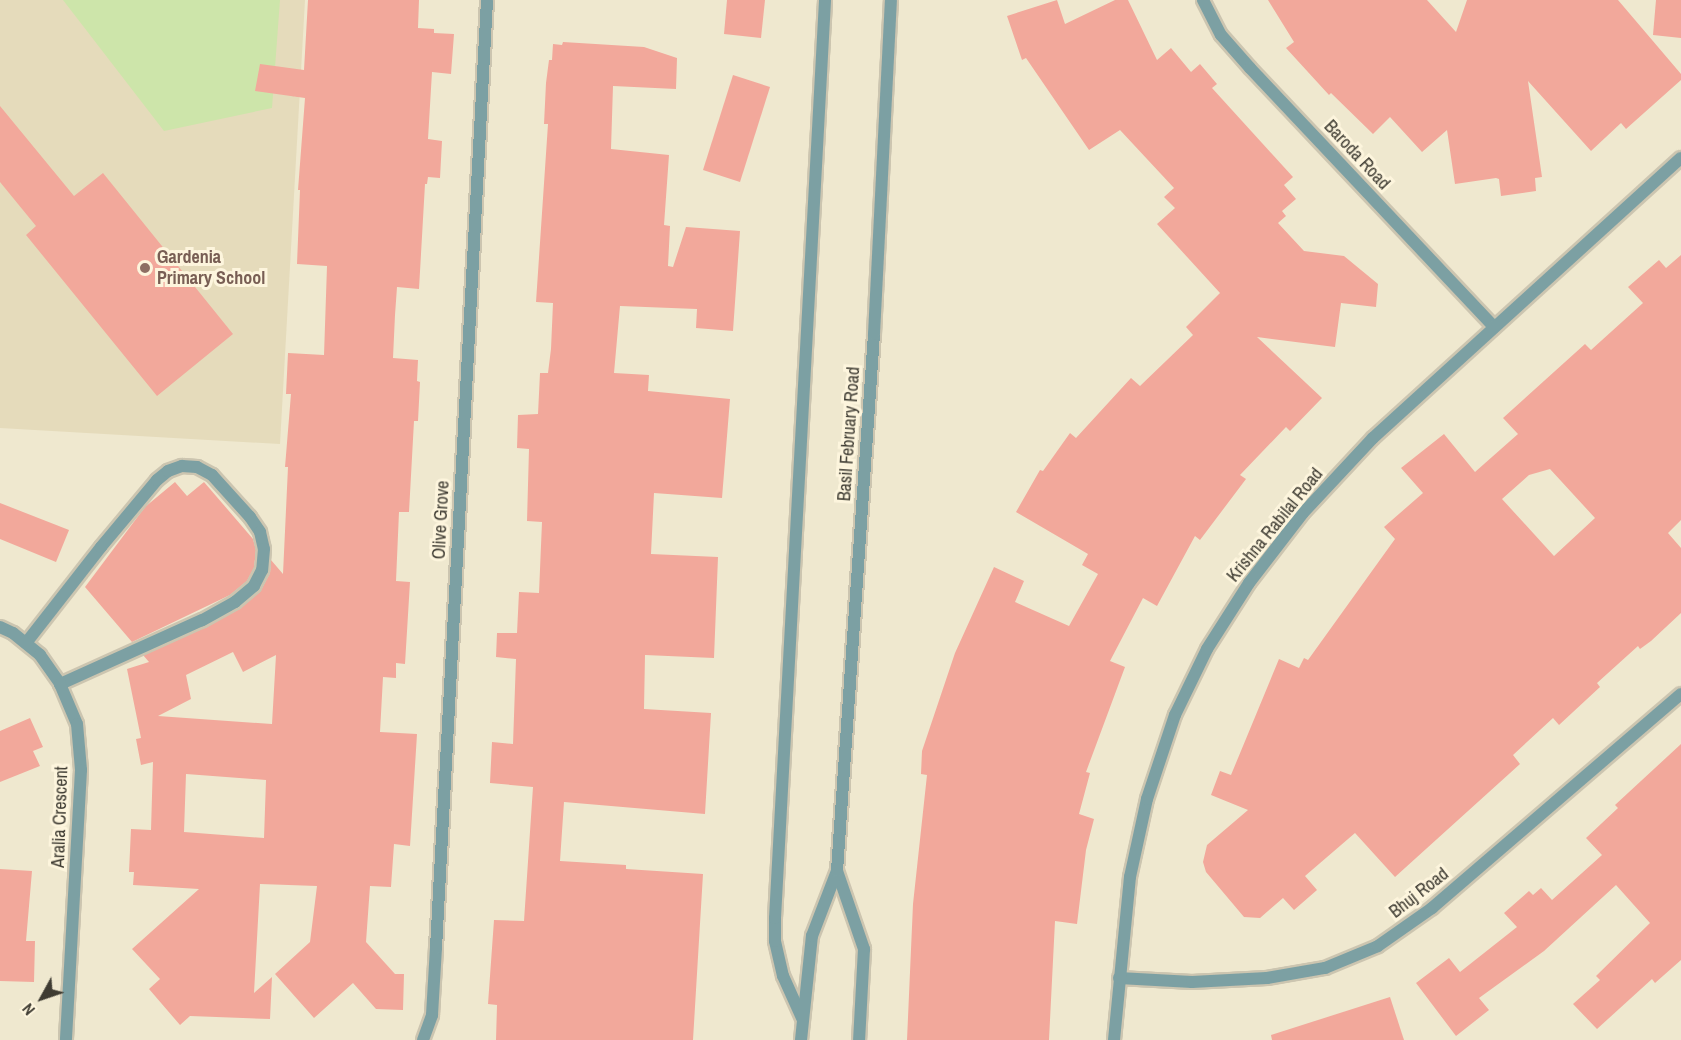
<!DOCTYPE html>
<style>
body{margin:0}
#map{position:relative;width:1681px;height:1040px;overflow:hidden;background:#efe8cf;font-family:"Archivo Narrow",sans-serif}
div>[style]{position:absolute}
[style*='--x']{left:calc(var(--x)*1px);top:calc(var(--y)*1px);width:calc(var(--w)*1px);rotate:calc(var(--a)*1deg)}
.built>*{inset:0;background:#e5dbbb}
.green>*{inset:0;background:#cde5aa}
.building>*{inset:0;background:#f2a89b}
.roads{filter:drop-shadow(2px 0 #ccc5b0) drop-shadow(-2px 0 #ccc5b0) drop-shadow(0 2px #ccc5b0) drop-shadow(0 -2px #ccc5b0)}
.service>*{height:12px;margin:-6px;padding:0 6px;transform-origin:6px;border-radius:6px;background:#7ca0a3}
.minor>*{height:12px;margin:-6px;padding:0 6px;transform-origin:6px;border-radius:6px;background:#7ca0a3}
.tertiary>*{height:12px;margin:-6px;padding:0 6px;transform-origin:6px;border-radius:6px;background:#7ca0a3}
.dots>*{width:16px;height:16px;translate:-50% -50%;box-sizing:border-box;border:3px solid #fdf5dd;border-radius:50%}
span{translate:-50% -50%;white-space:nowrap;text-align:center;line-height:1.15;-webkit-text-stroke:6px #fdf5dd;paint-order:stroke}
.street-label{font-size:18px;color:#3e3b32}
.education-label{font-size:18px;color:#785e54;font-weight:700}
.left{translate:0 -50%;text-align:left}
.north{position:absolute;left:12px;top:968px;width:60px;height:60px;-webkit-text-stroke:4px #fdf5dd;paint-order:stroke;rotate:230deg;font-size:16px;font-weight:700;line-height:24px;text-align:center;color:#3e3b32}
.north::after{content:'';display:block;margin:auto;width:21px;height:27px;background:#3e3b32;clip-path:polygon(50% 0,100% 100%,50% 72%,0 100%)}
</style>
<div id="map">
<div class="built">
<div style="clip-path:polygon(0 0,305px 0,280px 444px,0 428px)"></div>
</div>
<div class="green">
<div style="clip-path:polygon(63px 0,280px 0,272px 108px,164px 131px)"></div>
</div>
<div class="building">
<div style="clip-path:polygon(evenodd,308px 0,419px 0,418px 28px,434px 29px,434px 33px,454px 34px,451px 74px,432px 72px,428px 139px,442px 141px,440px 178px,428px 177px,427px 184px,425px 184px,419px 289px,397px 287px,395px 315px,393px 358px,418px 360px,417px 381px,420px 382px,418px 421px,414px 421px,409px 512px,399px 512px,396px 581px,410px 582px,405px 664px,396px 663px,396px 678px,383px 677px,380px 732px,417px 734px,410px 846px,394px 844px,391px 887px,370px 886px,366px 942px,395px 974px,404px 974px,403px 1010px,376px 1009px,353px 983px,314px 1018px,275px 974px,310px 942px,317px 886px,260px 884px,254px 993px,272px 977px,270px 1019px,190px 1016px,180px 1025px,149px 989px,160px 979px,132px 949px,199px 889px,133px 885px,134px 872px,129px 872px,131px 829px,151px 830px,153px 762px,141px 765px,136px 739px,141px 738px,127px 669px,149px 662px,143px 655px,240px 608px,261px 590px,270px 573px,271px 560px,283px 574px,288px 467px,285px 467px,291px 394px,286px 394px,288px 353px,324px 355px,327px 266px,297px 264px,300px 190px,298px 190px,305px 98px,255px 91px,260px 64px,304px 70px,308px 0,233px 652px,243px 672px,276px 655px,272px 724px,158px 716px,191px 699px,186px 675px,233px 652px,308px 0,186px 774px,266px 780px,264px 838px,184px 832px,186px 774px)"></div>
<div style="clip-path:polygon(727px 0,765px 0,761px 38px,724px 34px)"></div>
<div style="clip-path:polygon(1057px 0,1065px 24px,1115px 0,1128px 0,1157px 60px,1171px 48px,1191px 72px,1200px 64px,1217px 84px,1212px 88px,1293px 177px,1284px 185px,1296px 199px,1282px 211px,1286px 216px,1278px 223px,1304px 251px,1344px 256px,1378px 284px,1376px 307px,1341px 303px,1335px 347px,1257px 337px,1322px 398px,1290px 431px,1286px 427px,1240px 475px,1246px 479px,1200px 540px,1195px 536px,1157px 606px,1143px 598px,1110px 661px,1125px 667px,1086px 772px,1090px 773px,1079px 814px,1094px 819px,1086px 850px,1077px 924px,1055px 921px,1049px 1040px,907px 1040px,913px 904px,927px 775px,921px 774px,922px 751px,955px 653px,994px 567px,1024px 581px,1015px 602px,1069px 626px,1098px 574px,1082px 565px,1088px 554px,1016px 512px,1040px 470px,1043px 471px,1070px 433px,1076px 438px,1131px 378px,1140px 386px,1193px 335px,1186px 327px,1220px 293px,1157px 224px,1175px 208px,1164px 197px,1174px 188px,1120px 130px,1089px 150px,1026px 58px,1022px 60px,1007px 16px)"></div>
<div style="clip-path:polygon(1268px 0,1427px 0,1456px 32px,1467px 0,1618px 0,1681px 74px,1681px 80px,1626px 129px,1621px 123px,1591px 151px,1528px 81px,1542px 177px,1535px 178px,1536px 191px,1501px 196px,1499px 179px,1496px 178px,1455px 184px,1447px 130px,1422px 152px,1390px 117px,1373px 134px,1331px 93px,1329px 95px,1286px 48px,1294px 42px)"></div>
<div style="clip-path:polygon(1656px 0,1681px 0,1681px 38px,1653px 35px)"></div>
<div style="clip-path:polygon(563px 42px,644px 47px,677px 58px,676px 89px,613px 86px,611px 149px,669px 155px,664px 225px,670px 226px,668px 266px,673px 267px,686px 227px,740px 231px,733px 331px,696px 328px,697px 309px,620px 306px,614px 373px,649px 375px,648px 391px,730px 399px,722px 498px,654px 493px,651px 554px,718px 557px,714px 658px,645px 655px,644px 709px,711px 713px,705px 814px,564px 802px,560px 861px,626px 865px,626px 869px,703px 874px,693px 1040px,496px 1040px,497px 1005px,488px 1004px,494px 920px,524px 921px,533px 787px,490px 783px,492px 742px,513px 744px,516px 659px,496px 657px,497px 633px,517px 633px,519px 592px,539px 593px,542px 522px,527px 521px,529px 449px,517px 448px,518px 415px,538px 414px,540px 373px,548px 373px,551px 349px,553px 303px,536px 302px,548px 124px,544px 124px,546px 83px,549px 60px,552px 60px,553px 44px,562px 45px)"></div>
<div style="clip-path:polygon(733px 75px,770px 87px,740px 182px,703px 170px)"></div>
<div style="clip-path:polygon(0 106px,74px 196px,103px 173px,233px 334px,157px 396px,26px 235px,36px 226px,0 182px)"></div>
<div style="clip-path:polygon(evenodd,1681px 255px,1681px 520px,1668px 533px,1681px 548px,1681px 613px,1651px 641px,1640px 649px,1638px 646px,1597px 683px,1600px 687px,1559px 725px,1553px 718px,1513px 755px,1520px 764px,1395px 877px,1355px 833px,1305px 876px,1317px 890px,1294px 910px,1283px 898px,1260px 918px,1244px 917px,1206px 872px,1203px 862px,1207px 845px,1248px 810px,1211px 795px,1220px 771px,1231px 775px,1279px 659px,1299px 668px,1304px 658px,1308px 660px,1395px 539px,1384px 527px,1423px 493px,1401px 468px,1444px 434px,1475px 472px,1518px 434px,1503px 418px,1585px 344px,1591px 350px,1643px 303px,1628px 287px,1659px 260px,1666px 268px,1681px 255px,1550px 469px,1595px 518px,1554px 556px,1502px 499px,1529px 475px,1550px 469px)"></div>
<div style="clip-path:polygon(175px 482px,187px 496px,204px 482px,253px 539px,256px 550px,254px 568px,247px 581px,230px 595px,132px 642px,85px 587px,145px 507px)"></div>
<div style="clip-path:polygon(0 503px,69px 530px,56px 562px,0 539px)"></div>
<div style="clip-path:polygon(30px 718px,43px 747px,33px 751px,40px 766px,0 782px,0 731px)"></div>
<div style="clip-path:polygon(1681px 744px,1681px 960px,1655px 983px,1652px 979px,1597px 1029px,1573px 1004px,1600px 980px,1596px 976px,1650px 923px,1616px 885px,1544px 951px,1479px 998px,1489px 1010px,1456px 1036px,1416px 983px,1449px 958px,1460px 972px,1517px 927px,1504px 913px,1529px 891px,1533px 895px,1541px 888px,1552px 900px,1602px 855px,1586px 838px,1618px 808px,1615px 805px)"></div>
<div style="clip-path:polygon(0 869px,32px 871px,26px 941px,35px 941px,34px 982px,0 981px)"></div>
<div style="clip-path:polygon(1390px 997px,1404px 1040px,1272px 1040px,1271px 1035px)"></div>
</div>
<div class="roads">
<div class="service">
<div style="--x:26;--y:643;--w:122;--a:-52"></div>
<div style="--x:101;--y:547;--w:87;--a:-50.1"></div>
<div style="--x:157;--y:480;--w:14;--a:-39"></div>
<div style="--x:168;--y:471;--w:15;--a:-20"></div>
<div style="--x:182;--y:466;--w:15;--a:4"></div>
<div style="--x:197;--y:467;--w:17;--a:28"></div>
<div style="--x:212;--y:475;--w:57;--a:47.9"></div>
<div style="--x:250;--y:517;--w:18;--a:56"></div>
<div style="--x:260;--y:532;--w:17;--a:77"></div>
<div style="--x:264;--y:549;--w:21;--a:95"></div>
<div style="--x:262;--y:570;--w:18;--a:117"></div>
<div style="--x:254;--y:586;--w:25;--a:140"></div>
<div style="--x:235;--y:602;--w:38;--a:151"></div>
<div style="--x:202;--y:620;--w:156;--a:155.7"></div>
</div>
<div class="minor">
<div style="--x:1203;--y:0;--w:39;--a:63"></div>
<div style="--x:1221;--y:35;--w:44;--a:48.7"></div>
<div style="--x:1250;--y:68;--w:356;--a:46.7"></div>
<div style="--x:0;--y:627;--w:14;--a:25"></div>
<div style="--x:13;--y:633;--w:35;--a:39"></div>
<div style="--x:40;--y:655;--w:35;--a:55"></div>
<div style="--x:60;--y:684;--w:43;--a:67"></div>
<div style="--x:77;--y:724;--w:46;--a:85"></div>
<div style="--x:81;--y:770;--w:270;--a:93.2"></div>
<div style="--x:1119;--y:978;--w:73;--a:3.1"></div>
<div style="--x:1192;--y:982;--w:75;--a:-3.1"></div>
<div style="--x:1267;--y:978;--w:59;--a:-9.8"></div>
<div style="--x:1325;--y:968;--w:57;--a:-22.5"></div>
<div style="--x:1378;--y:946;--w:66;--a:-35.1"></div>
<div style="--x:1432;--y:908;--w:328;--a:-40.7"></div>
<div style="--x:802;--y:1018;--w:46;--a:-114.3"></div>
<div style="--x:783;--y:976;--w:36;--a:-103"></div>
<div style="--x:775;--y:941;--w:23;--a:-90"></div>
<div style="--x:775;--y:918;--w:919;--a:-86.88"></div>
<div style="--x:423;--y:1040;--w:27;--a:-70"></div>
<div style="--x:432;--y:1015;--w:67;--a:-86.6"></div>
<div style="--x:436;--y:948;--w:949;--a:-86.92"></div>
<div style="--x:1114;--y:1040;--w:164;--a:-84.4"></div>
<div style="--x:1130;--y:877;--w:80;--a:-77.7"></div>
<div style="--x:1147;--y:799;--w:89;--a:-71.6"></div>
<div style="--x:1175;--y:715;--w:73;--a:-64.1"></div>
<div style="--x:1207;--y:649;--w:78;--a:-57.5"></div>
<div style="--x:1249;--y:583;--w:88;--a:-52.4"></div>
<div style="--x:1303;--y:513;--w:103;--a:-47"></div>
<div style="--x:1373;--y:438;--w:416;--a:-42.3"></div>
</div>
<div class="tertiary">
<div style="--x:837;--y:871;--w:83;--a:70.9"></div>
<div style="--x:864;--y:949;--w:91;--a:93.1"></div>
<div style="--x:801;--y:1040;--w:105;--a:-84"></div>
<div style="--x:812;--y:936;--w:70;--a:-69"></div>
<div style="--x:837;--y:871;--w:538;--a:-86.06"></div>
<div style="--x:874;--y:334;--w:334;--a:-87.1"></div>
</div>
</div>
<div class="dots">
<div style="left:145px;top:268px;background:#8d6e63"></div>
</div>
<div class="street-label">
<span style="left:1357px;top:155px;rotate:47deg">Baroda Road</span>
<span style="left:849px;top:434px;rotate:-86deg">Basil February Road</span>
<span style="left:441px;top:520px;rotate:-87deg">Olive Grove</span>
<span style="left:1275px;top:525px;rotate:-51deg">Krishna Rabilal Road</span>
<span style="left:60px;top:817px;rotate:-88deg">Aralia Crescent</span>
<span style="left:1419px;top:893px;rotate:-38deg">Bhuj Road</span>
</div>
<div class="education-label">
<span class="left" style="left:157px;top:268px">Gardenia<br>Primary School</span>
</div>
<div class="north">N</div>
</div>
